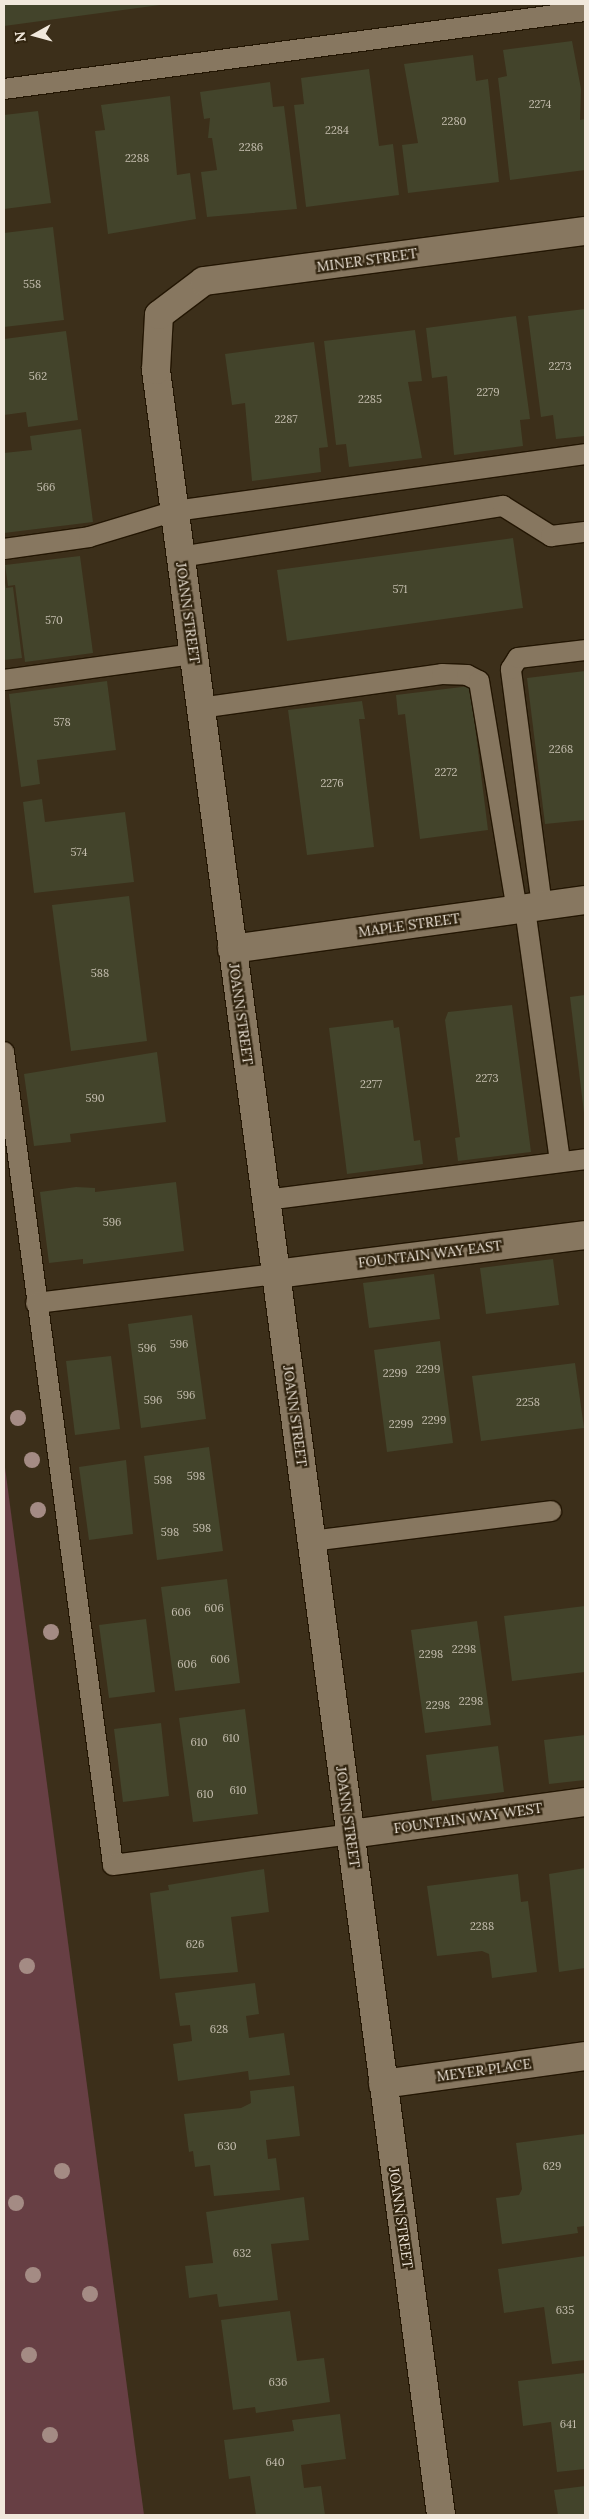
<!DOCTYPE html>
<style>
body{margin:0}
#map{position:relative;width:589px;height:2519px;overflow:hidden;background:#3c2f1a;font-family:Lora,serif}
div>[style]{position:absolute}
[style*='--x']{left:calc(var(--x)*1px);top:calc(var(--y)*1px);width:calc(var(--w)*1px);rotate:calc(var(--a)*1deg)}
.green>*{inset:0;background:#673f44}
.building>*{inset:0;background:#43442b}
.roads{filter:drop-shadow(1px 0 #231603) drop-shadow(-1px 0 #231603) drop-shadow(0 1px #231603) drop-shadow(0 -1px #231603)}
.service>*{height:20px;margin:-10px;padding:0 10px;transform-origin:10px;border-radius:10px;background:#877760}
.minor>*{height:28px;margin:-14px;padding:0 14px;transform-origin:14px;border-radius:14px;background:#877760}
.trees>*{width:16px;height:16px;margin:-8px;border-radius:50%;background:#a48b84}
span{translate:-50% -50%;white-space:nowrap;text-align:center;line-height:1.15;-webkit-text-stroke:4.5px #322510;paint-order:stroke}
.number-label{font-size:11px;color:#c6bfb0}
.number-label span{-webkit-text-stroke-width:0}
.street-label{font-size:14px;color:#f1e8dc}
.frame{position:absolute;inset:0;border:5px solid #f1e8dc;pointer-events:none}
.north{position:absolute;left:10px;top:10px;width:50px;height:50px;-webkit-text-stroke:4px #322510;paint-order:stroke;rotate:263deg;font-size:14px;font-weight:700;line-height:20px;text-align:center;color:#f1e8dc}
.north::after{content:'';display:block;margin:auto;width:18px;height:22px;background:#f1e8dc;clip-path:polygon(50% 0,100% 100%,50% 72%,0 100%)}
</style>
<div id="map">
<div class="green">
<div style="clip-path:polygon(4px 1460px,144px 2515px,4px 2515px)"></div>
</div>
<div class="building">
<div style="clip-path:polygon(4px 4px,160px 4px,160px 5px,4px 26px)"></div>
<div style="clip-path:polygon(572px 41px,581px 89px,580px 120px,585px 119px,585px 170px,510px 180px,498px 78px,507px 76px,503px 50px)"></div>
<div style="clip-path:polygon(473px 55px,476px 81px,488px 79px,499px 182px,408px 193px,402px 145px,418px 143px,404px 64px)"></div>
<div style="clip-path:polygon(369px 69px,379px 146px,393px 144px,399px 195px,306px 207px,294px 105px,304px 104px,301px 78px)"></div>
<div style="clip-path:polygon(270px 82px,273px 107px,284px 106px,297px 209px,207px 217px,201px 172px,217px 170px,212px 138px,208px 138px,210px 118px,204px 119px,200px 92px)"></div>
<div style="clip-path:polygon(170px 96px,177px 175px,190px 173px,196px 219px,108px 234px,95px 131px,105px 130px,101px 105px)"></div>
<div style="clip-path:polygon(38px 111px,51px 203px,4px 209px,4px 115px)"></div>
<div style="clip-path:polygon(53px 227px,64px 320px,4px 327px,4px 233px)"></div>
<div style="clip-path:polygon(585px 309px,585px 436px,556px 439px,553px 415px,541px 417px,528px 316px)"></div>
<div style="clip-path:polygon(516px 316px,530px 419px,520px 420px,523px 446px,454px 455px,447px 376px,432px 378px,426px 328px)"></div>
<div style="clip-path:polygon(415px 330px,422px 381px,408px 382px,422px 458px,349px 467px,346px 444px,336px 445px,324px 341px)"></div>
<div style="clip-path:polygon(66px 331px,78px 420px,28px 427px,26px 412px,4px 415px,4px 339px)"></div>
<div style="clip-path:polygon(314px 342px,328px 447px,319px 448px,321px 472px,252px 481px,245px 403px,232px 405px,225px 354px)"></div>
<div style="clip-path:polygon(81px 429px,93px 522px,4px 533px,4px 453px,32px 450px,30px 436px)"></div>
<div style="clip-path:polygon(513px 538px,523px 608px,287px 641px,277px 570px)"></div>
<div style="clip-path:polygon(80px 556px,93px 653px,25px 662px,15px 585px,8px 586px,5px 565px)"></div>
<div style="clip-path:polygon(4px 577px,6px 588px,13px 587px,22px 658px,4px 660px)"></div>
<div style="clip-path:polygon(585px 671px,585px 820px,545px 824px,527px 678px)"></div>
<div style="clip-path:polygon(107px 681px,116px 750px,37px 760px,40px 784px,21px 787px,9px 694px)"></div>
<div style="clip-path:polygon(470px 686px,488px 830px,420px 839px,405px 714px,398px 715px,396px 695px)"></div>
<div style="clip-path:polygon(362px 701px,365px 719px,359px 719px,374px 847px,307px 855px,288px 710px)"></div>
<div style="clip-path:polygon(42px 799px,45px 822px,125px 812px,134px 882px,34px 893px,23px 802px)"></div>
<div style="clip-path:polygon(129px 896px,147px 1041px,71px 1051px,52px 905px)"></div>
<div style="clip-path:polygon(585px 995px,585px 1113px,584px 1113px,570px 997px)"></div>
<div style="clip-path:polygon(512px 1005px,531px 1152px,458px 1161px,455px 1138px,460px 1137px,445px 1020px,448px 1012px)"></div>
<div style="clip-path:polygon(393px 1020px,394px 1028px,399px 1027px,414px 1141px,420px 1140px,423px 1164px,347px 1174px,329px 1028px)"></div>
<div style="clip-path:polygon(157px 1052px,166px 1122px,70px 1134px,71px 1142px,34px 1146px,24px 1074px)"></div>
<div style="clip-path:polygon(176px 1182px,184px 1251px,83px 1264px,83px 1259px,49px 1263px,40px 1192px,76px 1187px,95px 1188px,95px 1192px)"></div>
<div style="clip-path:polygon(553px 1259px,559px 1305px,486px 1314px,480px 1268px)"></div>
<div style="clip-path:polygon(434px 1274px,440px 1319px,369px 1328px,363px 1283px)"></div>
<div style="clip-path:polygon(192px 1315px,206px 1419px,141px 1428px,128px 1324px)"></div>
<div style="clip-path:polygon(440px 1341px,453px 1443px,387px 1452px,374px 1350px)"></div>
<div style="clip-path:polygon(111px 1356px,120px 1429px,75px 1435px,66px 1361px)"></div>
<div style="clip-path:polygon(575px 1363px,584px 1428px,481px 1441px,472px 1376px)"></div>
<div style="clip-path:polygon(209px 1447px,223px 1551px,157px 1560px,144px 1456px)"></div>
<div style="clip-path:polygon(126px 1460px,133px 1534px,89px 1540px,79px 1467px)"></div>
<div style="clip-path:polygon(227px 1579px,240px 1683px,175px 1691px,161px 1587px)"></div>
<div style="clip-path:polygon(585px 1606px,585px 1672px,512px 1681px,504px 1616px)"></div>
<div style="clip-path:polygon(146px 1619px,155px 1692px,109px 1698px,99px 1625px)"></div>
<div style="clip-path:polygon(477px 1621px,491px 1725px,425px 1733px,411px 1630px)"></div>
<div style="clip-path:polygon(245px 1709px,258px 1814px,193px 1822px,179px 1718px)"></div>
<div style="clip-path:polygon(161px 1723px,169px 1796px,123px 1802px,114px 1729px)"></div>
<div style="clip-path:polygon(585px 1735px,585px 1780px,549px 1784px,544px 1740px)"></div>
<div style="clip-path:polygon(498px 1746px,504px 1792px,432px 1801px,426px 1755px)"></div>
<div style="clip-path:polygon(585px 1868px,585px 1968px,559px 1972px,549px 1874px)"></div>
<div style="clip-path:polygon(264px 1869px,269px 1912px,231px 1917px,238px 1972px,160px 1979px,150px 1893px,169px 1890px,168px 1885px)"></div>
<div style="clip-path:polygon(518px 1874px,521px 1902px,528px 1901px,537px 1972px,492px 1978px,489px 1954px,482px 1951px,437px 1956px,427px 1886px)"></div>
<div style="clip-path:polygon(255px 1983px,259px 2014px,246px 2016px,249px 2038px,284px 2033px,290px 2075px,249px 2080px,248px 2071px,178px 2081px,173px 2044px,192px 2041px,190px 2025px,180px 2026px,175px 1993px)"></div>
<div style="clip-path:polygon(294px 2086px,300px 2136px,266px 2140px,268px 2159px,276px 2158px,280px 2190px,214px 2196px,210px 2165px,195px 2167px,193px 2151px,189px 2152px,184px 2114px,241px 2108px,251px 2103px,250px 2091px)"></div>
<div style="clip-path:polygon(585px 2134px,585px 2226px,577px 2227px,578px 2233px,502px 2244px,496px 2198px,519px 2195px,522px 2189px,516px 2143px)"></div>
<div style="clip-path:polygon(304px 2197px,309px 2240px,271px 2244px,278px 2300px,219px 2307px,217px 2294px,189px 2298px,185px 2266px,213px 2263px,206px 2212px)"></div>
<div style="clip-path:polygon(585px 2256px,585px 2360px,552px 2364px,544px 2307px,504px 2313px,498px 2269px)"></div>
<div style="clip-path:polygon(290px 2311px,297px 2361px,324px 2358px,330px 2402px,256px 2413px,255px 2407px,233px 2410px,221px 2320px)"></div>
<div style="clip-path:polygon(585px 2373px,585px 2469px,557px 2472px,551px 2422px,523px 2426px,518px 2381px)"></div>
<div style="clip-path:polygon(340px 2414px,346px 2459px,301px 2465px,304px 2488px,321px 2486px,325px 2515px,256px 2515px,250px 2476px,229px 2479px,224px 2440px,294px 2431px,292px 2420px)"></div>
<div style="clip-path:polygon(585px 2486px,585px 2515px,558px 2515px,554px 2490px)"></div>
</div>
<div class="roads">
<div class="service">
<div style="--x:4;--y:89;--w:586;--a:-7.65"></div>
<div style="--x:4;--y:549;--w:86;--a:-8"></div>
<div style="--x:89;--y:537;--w:90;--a:-16.8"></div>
<div style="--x:175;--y:511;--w:414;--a:-7.9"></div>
<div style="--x:180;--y:557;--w:327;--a:-9"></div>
<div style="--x:503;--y:506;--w:57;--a:32"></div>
<div style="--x:551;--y:536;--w:34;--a:-7"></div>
<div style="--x:4;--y:680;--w:192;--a:-7.8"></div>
<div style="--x:200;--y:708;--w:244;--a:-8"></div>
<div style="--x:442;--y:674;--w:25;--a:2"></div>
<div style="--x:467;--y:675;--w:13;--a:27"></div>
<div style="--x:479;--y:681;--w:232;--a:80.6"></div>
<div style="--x:542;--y:906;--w:239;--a:-97.5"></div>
<div style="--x:511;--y:669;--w:13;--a:-58"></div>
<div style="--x:518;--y:658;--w:67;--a:-6.8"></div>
<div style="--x:525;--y:909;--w:255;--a:82.1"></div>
<div style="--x:4;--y:1052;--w:820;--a:82.36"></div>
<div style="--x:113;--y:1865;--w:240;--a:-7.4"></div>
<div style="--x:266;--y:1200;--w:322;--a:-7.3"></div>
<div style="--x:36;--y:1303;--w:242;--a:-6.9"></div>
<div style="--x:311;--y:1541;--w:242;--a:-7.1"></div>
</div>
<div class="minor">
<div style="--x:232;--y:949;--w:356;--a:-7.9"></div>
<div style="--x:276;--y:1274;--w:311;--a:-7.2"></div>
<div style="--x:351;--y:1834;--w:236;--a:-7.8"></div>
<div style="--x:383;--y:2084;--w:204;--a:-7.9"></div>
<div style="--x:441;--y:2515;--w:2164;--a:-97.57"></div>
<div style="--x:156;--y:370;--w:55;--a:-86.9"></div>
<div style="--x:159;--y:315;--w:56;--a:-37.1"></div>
<div style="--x:204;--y:281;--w:384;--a:-7.5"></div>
</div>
</div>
<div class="trees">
<div style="left:18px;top:1418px"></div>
<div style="left:32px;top:1460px"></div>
<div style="left:38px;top:1510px"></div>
<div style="left:51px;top:1632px"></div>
<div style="left:27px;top:1966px"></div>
<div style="left:62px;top:2171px"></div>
<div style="left:16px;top:2203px"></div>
<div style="left:33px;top:2275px"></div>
<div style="left:90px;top:2294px"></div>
<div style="left:29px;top:2355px"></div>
<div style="left:50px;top:2435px"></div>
</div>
<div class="number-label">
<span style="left:540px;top:104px">2274</span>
<span style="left:454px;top:121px">2280</span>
<span style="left:337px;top:130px">2284</span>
<span style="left:251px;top:147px">2286</span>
<span style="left:137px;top:158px">2288</span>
<span style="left:32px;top:284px">558</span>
<span style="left:560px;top:366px">2273</span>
<span style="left:38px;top:376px">562</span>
<span style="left:488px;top:392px">2279</span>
<span style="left:370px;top:399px">2285</span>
<span style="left:286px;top:419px">2287</span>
<span style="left:46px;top:487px">566</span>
<span style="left:400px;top:589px">571</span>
<span style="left:54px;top:620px">570</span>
<span style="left:62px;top:722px">578</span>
<span style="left:561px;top:749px">2268</span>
<span style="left:446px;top:772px">2272</span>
<span style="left:332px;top:783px">2276</span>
<span style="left:79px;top:852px">574</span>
<span style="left:100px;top:973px">588</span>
<span style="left:487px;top:1078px">2273</span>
<span style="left:371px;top:1084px">2277</span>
<span style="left:95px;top:1098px">590</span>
<span style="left:112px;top:1222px">596</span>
<span style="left:179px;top:1344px">596</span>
<span style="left:147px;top:1348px">596</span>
<span style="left:428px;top:1369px">2299</span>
<span style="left:395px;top:1373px">2299</span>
<span style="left:186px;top:1395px">596</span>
<span style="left:153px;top:1400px">596</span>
<span style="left:528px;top:1402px">2258</span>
<span style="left:434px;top:1420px">2299</span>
<span style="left:401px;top:1424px">2299</span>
<span style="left:196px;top:1476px">598</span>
<span style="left:163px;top:1480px">598</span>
<span style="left:202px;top:1528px">598</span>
<span style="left:170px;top:1532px">598</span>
<span style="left:214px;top:1608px">606</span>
<span style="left:181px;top:1612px">606</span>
<span style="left:464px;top:1649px">2298</span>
<span style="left:431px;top:1654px">2298</span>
<span style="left:220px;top:1659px">606</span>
<span style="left:187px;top:1664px">606</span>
<span style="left:471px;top:1701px">2298</span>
<span style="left:438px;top:1705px">2298</span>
<span style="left:231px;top:1738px">610</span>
<span style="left:199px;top:1742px">610</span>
<span style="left:238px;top:1790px">610</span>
<span style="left:205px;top:1794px">610</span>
<span style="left:482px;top:1926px">2288</span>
<span style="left:195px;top:1944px">626</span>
<span style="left:219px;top:2029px">628</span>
<span style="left:227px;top:2146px">630</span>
<span style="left:552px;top:2166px">629</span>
<span style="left:242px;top:2253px">632</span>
<span style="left:565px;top:2310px">635</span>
<span style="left:278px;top:2382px">636</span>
<span style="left:568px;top:2424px">641</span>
<span style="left:275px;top:2462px">640</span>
</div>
<div class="street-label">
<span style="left:367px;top:260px;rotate:-8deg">MINER STREET</span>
<span style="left:188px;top:613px;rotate:82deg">JOANN STREET</span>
<span style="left:409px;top:925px;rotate:-8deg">MAPLE STREET</span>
<span style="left:241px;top:1014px;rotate:82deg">JOANN STREET</span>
<span style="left:430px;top:1254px;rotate:-7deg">FOUNTAIN WAY EAST</span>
<span style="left:295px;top:1416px;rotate:82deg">JOANN STREET</span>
<span style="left:348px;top:1817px;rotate:82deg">JOANN STREET</span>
<span style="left:468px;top:1818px;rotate:-8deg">FOUNTAIN WAY WEST</span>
<span style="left:484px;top:2070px;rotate:-8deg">MEYER PLACE</span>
<span style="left:401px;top:2218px;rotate:82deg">JOANN STREET</span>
</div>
<div class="frame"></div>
<div class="north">N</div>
</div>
